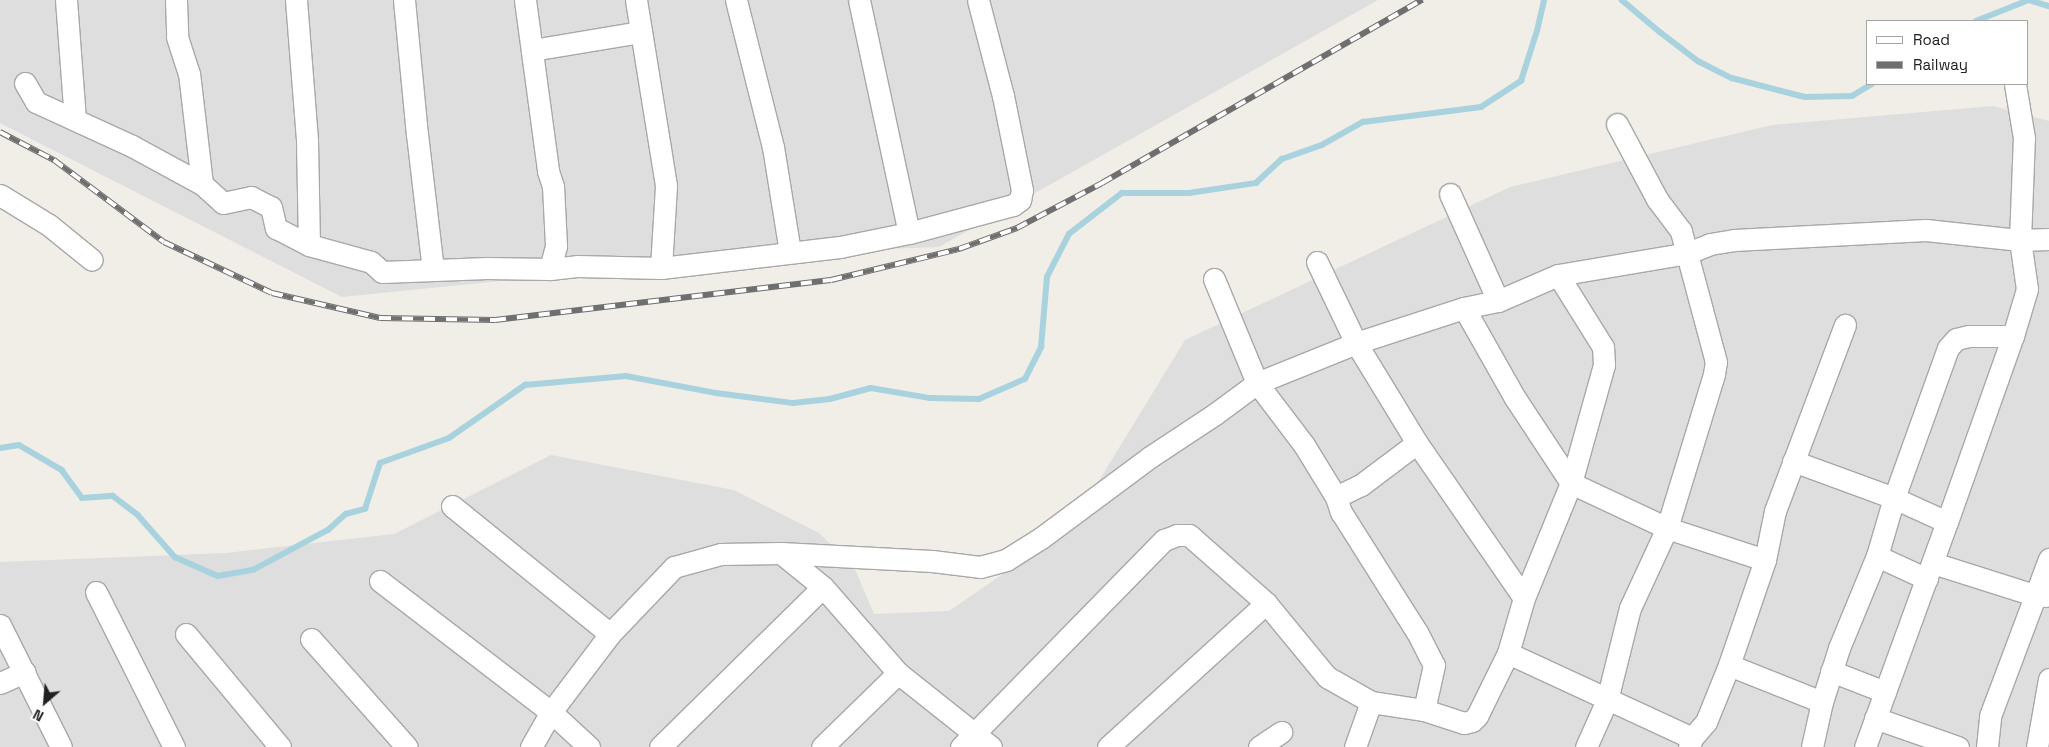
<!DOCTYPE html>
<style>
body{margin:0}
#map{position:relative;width:2049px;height:747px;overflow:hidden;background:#f1eee8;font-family:"Space Grotesk",sans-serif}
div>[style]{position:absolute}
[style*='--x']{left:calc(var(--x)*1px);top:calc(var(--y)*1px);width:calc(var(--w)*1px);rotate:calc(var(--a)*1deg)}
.residential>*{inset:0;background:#dfdede}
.stream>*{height:5.5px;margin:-2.75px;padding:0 2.75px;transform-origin:2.75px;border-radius:2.75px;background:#a8d2de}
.roads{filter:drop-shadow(1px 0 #a8a8a8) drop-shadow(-1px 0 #a8a8a8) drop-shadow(0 1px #a8a8a8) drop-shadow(0 -1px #a8a8a8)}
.street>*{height:21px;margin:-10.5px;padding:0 10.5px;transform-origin:10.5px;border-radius:10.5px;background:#fff}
.rail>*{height:5.5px;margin-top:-2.75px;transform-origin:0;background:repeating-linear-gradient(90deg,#fff 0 11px,#6f6f6f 0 22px);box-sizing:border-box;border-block:1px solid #6f6f6f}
span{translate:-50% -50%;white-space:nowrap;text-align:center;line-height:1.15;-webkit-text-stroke:5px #fff;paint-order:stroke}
.legend{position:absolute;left:1866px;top:20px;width:162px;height:65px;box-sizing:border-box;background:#fff;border:1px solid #a6a6a6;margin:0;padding:6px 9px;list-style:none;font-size:15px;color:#212121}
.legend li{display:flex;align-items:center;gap:10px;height:25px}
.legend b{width:25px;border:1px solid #a6a6a6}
.north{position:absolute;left:20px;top:677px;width:50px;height:50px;-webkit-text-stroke:4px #fff;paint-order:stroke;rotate:207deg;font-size:14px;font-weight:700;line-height:20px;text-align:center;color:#212121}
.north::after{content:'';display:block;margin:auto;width:18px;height:22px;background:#212121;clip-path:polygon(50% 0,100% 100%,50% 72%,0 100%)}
</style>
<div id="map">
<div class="residential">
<div style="clip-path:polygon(0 0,1378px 0,939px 247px,774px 253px,342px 297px,0 123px)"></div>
<div style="clip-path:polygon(1993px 106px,2049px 121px,2049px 747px,0 747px,0 562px,226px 553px,394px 534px,551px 455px,734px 490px,819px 533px,854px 567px,874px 614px,949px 611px,1070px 528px,1185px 340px,1510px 187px,1772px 125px)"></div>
</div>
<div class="stream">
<div style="--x:1622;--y:0;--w:50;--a:40.1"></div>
<div style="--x:1660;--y:32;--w:48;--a:37.3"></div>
<div style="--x:1698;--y:61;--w:38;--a:27"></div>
<div style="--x:1732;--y:78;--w:75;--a:14.6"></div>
<div style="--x:1805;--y:97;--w:47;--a:-1.2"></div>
<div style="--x:1852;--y:96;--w:23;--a:-31"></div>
<div style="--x:1976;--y:21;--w:57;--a:-21.6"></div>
<div style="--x:2029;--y:0;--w:21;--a:17"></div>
<div style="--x:0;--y:448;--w:19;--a:-9"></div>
<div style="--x:19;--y:445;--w:50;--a:30.2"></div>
<div style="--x:62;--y:470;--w:34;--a:54"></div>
<div style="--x:82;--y:498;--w:31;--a:-4"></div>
<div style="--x:113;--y:496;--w:31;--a:37"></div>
<div style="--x:138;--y:515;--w:56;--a:48.6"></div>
<div style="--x:175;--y:557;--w:47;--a:23.8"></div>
<div style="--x:218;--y:576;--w:36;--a:-10"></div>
<div style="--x:253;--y:570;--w:85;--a:-28.1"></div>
<div style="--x:328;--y:530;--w:24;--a:-42"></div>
<div style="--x:346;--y:514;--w:20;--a:-15"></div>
<div style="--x:365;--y:509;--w:48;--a:-71.9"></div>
<div style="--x:380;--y:463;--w:73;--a:-19.9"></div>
<div style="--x:449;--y:438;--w:93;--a:-34.9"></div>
<div style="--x:525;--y:385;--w:101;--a:-5.1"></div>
<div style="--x:626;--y:376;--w:92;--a:10.7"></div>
<div style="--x:716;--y:393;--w:78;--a:7.4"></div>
<div style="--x:793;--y:403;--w:37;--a:-6"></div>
<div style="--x:830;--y:399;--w:42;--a:-15"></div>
<div style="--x:871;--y:388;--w:60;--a:9.6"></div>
<div style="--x:930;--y:398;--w:49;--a:1.2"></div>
<div style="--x:979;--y:399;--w:50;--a:-23.5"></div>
<div style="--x:1025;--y:379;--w:36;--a:-63"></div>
<div style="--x:1041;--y:347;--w:70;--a:-85.1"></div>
<div style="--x:1047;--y:277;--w:48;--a:-62.9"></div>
<div style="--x:1069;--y:234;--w:67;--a:-37.7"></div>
<div style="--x:1122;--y:193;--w:67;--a:0"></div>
<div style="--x:1189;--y:193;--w:68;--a:-8.5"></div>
<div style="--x:1256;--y:183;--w:35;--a:-43"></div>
<div style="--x:1282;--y:159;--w:42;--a:-19.3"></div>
<div style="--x:1322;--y:145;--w:47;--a:-29.3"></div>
<div style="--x:1363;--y:122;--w:119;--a:-7.2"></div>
<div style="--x:1481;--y:107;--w:48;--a:-33"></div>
<div style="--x:1521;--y:81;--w:52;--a:-72.3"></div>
<div style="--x:1537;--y:31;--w:32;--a:-77"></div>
</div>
<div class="roads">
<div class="street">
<div style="--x:66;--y:0;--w:120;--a:85.7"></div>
<div style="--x:176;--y:0;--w:37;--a:88"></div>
<div style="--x:177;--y:37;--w:38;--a:72"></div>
<div style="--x:189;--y:73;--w:112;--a:83.3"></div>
<div style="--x:296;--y:0;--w:141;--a:85.5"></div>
<div style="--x:307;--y:141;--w:104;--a:88.9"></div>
<div style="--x:404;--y:0;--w:135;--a:84.5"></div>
<div style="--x:417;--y:134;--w:137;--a:83.3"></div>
<div style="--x:525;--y:0;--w:173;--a:82.3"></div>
<div style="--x:548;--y:171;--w:16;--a:72"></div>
<div style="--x:553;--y:186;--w:60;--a:87.1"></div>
<div style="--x:556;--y:246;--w:24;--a:105"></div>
<div style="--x:636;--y:0;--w:188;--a:80.8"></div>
<div style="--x:666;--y:186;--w:82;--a:93.5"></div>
<div style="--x:736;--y:0;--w:152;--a:75.9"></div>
<div style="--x:773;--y:147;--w:106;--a:80.8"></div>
<div style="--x:859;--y:0;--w:238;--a:77.9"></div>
<div style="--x:532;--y:50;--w:109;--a:-9.5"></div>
<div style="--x:25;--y:83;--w:22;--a:60"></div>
<div style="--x:36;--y:102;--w:106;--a:24.6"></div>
<div style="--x:132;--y:146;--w:80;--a:28.5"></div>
<div style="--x:202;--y:184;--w:28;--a:42"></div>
<div style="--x:223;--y:203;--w:29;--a:-12"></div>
<div style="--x:251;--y:197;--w:22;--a:27"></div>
<div style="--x:271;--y:207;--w:22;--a:77"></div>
<div style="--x:276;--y:228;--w:37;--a:27"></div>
<div style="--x:309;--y:245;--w:64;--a:15.3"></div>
<div style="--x:371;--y:262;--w:15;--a:42"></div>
<div style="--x:382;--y:272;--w:105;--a:-2.2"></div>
<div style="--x:487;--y:268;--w:63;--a:0.9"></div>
<div style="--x:550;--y:269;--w:27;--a:-6"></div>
<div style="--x:577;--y:266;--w:84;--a:1.4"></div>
<div style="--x:661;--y:268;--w:180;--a:-6.7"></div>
<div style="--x:840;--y:247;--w:70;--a:-11.5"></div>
<div style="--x:909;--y:233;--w:108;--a:-15.1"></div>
<div style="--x:1013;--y:205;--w:9;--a:-36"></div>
<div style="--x:1020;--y:200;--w:10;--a:-79"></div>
<div style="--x:1022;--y:190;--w:96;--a:-101.4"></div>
<div style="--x:1003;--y:96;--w:99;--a:-104.6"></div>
<div style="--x:1450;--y:194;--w:117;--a:65.8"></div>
<div style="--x:0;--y:195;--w:57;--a:31.5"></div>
<div style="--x:49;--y:225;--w:55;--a:39.1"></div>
<div style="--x:1317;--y:262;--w:90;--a:64.3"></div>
<div style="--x:1356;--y:343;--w:117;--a:58.6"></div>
<div style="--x:1417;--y:443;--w:188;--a:55.4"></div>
<div style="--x:1214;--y:279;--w:113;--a:67.5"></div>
<div style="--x:1257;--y:383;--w:78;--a:52.8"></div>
<div style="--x:1304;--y:445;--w:61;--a:58.4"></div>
<div style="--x:1336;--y:497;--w:16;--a:72"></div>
<div style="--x:1341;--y:512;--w:142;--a:57.7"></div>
<div style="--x:1417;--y:632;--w:37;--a:63"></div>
<div style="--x:1434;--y:665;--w:46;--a:102.5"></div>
<div style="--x:1464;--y:308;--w:103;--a:60.5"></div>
<div style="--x:1515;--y:398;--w:102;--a:56.6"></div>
<div style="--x:1571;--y:483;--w:106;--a:25.1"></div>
<div style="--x:1667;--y:528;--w:103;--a:18.1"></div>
<div style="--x:1793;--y:461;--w:108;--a:20.1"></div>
<div style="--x:1894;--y:498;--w:58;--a:24.4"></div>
<div style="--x:1336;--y:497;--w:28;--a:-26"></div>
<div style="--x:1361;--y:485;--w:70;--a:-36.9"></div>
<div style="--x:452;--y:506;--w:203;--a:39"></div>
<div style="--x:781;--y:553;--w:151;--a:3"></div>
<div style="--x:932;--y:561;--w:48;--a:7.1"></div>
<div style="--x:980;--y:567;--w:27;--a:-15"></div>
<div style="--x:1006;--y:560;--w:41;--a:-32.2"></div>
<div style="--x:1041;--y:538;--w:136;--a:-36.6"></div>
<div style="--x:1150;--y:457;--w:78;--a:-33.5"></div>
<div style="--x:1215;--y:414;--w:52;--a:-36.4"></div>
<div style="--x:1257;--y:383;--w:107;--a:-22"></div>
<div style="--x:1356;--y:343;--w:114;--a:-18"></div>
<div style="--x:1464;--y:308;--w:35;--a:-12"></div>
<div style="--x:1498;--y:301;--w:65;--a:-23.4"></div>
<div style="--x:1558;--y:275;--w:132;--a:-9.6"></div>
<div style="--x:1688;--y:253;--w:24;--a:-22"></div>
<div style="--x:1710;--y:244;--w:24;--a:-9"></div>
<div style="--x:1734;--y:240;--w:192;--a:-3"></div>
<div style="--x:1926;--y:230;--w:95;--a:6.1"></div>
<div style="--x:2020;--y:240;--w:29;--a:-2"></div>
<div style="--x:1877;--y:556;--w:55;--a:24.7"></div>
<div style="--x:1933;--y:563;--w:106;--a:17.6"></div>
<div style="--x:2034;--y:595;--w:12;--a:5"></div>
<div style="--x:380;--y:581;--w:215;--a:37.5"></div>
<div style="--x:551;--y:712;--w:52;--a:42.6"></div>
<div style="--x:96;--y:592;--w:174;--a:63.3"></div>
<div style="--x:0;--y:625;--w:136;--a:63.4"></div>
<div style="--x:186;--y:634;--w:147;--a:50.2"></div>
<div style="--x:311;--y:639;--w:144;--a:48.4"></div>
<div style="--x:1508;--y:653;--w:203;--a:24.8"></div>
<div style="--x:1729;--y:665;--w:100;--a:21.7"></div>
<div style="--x:1831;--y:671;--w:58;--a:21.3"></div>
<div style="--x:0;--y:683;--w:27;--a:-24"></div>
<div style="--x:1875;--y:718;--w:88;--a:19.3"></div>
<div style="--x:531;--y:747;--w:40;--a:-60.3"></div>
<div style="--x:551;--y:712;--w:98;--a:-52.9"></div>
<div style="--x:610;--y:634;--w:93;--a:-46.3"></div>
<div style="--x:674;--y:567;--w:49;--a:-15.5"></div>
<div style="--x:721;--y:554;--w:60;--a:-1"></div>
<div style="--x:781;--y:553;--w:54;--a:39"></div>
<div style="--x:823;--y:587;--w:114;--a:48.9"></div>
<div style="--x:898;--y:673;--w:119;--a:38.5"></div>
<div style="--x:660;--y:747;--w:228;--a:-44.5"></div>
<div style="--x:822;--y:747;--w:106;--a:-44.2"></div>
<div style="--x:961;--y:747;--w:290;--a:-45.6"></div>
<div style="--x:1164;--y:540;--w:14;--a:-21"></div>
<div style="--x:1177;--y:535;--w:12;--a:0"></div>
<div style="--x:1189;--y:535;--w:103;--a:41.4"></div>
<div style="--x:1266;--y:603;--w:96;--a:50.5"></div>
<div style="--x:1327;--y:677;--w:51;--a:29.6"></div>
<div style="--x:1371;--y:702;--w:54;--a:8.6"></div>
<div style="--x:1424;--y:710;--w:42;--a:18"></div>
<div style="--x:1464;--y:723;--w:8;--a:-14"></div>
<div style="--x:1472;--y:721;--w:7;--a:-45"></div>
<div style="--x:1477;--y:716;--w:70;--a:-63.8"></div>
<div style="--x:1508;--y:653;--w:57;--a:-73.8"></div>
<div style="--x:1524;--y:598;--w:124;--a:-67.8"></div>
<div style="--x:1571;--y:483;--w:123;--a:-74.4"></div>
<div style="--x:1604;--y:365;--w:18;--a:-93"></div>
<div style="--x:1603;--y:347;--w:85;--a:-122"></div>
<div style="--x:1108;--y:747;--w:214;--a:-42.3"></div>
<div style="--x:1259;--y:747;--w:27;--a:-34"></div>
<div style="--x:1355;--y:747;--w:48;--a:-70.4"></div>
<div style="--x:1586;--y:747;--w:51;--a:-65.9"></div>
<div style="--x:1607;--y:700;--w:95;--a:-76"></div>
<div style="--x:1630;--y:608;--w:88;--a:-65.2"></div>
<div style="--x:1667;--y:528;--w:161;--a:-73"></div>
<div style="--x:1714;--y:374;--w:12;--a:-81"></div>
<div style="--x:1716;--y:362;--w:136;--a:-105"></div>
<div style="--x:1681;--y:231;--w:40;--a:-127"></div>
<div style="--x:1657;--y:199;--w:85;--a:-118.1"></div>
<div style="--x:1689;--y:747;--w:9;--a:-72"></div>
<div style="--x:1692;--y:738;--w:21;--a:-49"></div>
<div style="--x:1706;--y:722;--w:61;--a:-68"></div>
<div style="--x:1729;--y:665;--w:111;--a:-71.1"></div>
<div style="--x:1765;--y:560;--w:50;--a:-78.5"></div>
<div style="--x:1775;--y:511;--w:199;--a:-69.4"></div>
<div style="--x:1812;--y:747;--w:46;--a:-77.5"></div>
<div style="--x:1822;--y:702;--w:57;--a:-72.5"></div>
<div style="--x:1839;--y:648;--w:100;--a:-67.6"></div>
<div style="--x:1877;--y:556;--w:60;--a:-73.7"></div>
<div style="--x:1894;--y:498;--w:159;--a:-70.2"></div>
<div style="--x:1948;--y:348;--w:12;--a:-48"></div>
<div style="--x:1956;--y:339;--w:13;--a:-13"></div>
<div style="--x:1969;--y:336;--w:44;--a:0"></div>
<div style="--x:1865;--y:747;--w:239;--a:-70"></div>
<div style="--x:1947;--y:522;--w:197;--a:-70.5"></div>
<div style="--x:2013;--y:336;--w:49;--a:-73.4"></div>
<div style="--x:2027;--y:289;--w:49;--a:-98.1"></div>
<div style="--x:2020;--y:240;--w:102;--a:-87.8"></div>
<div style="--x:2024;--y:138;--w:55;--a:-99.5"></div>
<div style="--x:1987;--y:747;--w:31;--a:-84"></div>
<div style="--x:1990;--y:716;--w:168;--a:-69.4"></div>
<div style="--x:2037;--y:747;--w:69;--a:-80"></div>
</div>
</div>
<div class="rail">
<div style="--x:0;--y:132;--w:61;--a:27.4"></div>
<div style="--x:54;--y:160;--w:137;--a:36.7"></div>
<div style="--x:164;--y:242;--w:119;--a:25.3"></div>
<div style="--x:272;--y:293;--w:111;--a:13"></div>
<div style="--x:380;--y:318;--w:115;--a:1"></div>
<div style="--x:495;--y:320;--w:338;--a:-6.8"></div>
<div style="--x:831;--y:280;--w:132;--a:-13.6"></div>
<div style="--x:959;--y:249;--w:62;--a:-19.9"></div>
<div style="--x:1017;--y:228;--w:96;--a:-27.9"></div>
<div style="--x:1102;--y:183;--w:369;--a:-29.8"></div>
</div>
<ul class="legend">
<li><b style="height:6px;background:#fff"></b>Road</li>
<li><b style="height:6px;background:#6f6f6f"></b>Railway</li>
</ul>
<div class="north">N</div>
</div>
